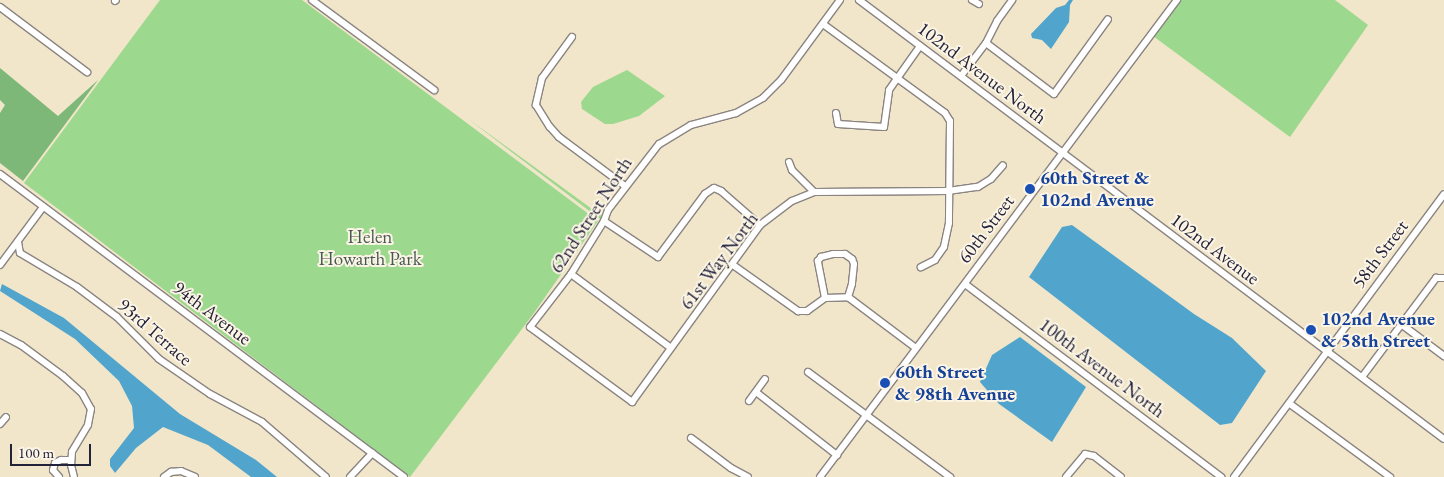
<!DOCTYPE html>
<style>
body{margin:0}
#map{position:relative;width:1444px;height:477px;overflow:hidden;background:#f1e6c9;font-family:"EB Garamond",serif}
div>[style]{position:absolute}
[style*='--x']{left:calc(var(--x)*1px);top:calc(var(--y)*1px);width:calc(var(--w)*1px);rotate:calc(var(--a)*1deg)}
.green>*{inset:0;background:#9cd88d}
.forest>*{inset:0;background:#7db878}
.water>*{inset:0;background:#51a5cd}
.roads{filter:drop-shadow(1px 0 #8a8482) drop-shadow(-1px 0 #8a8482) drop-shadow(0 1px #8a8482) drop-shadow(0 -1px #8a8482)}
.minor>*{height:6px;margin:-3px;padding:0 3px;transform-origin:3px;border-radius:3px;background:#fff}
.dots>*{width:14px;height:14px;translate:-50% -50%;box-sizing:border-box;border:2px solid #fcf5e5;border-radius:50%}
span{translate:-50% -50%;white-space:nowrap;text-align:center;line-height:1.15;-webkit-text-stroke:4px #fcf5e5;paint-order:stroke}
.street-label{font-size:19px;color:#22223b}
.transit-label{font-size:19px;color:#164399;font-weight:700}
.left{translate:0 -50%;text-align:left}
.park-label{font-size:19px;color:#475954}
.scale{position:absolute;left:10px;top:444px;width:81px;height:22px;box-sizing:border-box;border:2px solid #22223b;border-top:0;padding-left:6px;font-size:15px;line-height:18px;white-space:nowrap;color:#22223b;-webkit-text-stroke:4px #fcf5e5;paint-order:stroke}
</style>
<div id="map">
<div class="green">
<div style="clip-path:polygon(160px 0,302px 0,598px 221px,534px 313px,410px 477px,24px 183px)"></div>
<div style="clip-path:polygon(1180px 0,1335px 0,1368px 25px,1290px 137px,1153px 36px)"></div>
<div style="clip-path:polygon(627px 70px,665px 96px,639px 116px,613px 124px,605px 124px,582px 109px,581px 102px,593px 87px)"></div>
<div style="clip-path:polygon(467px 118px,603px 217px,602px 220px,569px 272px,537px 314px,572px 265px,600px 223px,600px 219px)"></div>
</div>
<div class="forest">
<div style="clip-path:polygon(0 68px,58px 116px,98px 80px,23px 181px,0 163px,0 113px,5px 105px,0 100px)"></div>
</div>
<div class="water">
<div style="clip-path:polygon(1069px 0,1073px 0,1070px 5px,1069px 22px,1051px 49px,1042px 40px,1032px 38px,1031px 34px,1056px 8px,1065px 5px)"></div>
<div style="clip-path:polygon(1072px 225px,1194px 314px,1232px 338px,1266px 371px,1232px 423px,1220px 425px,1029px 277px,1062px 227px)"></div>
<div style="clip-path:polygon(2px 284px,64px 318px,180px 414px,256px 460px,277px 477px,251px 477px,208px 445px,163px 427px,136px 448px,115px 473px,110px 466px,110px 459px,134px 428px,132px 406px,119px 381px,75px 339px,0 291px)"></div>
<div style="clip-path:polygon(1020px 337px,1086px 387px,1052px 442px,999px 404px,980px 382px,992px 355px)"></div>
</div>
<div class="roads">
<div class="minor">
<div style="--x:312;--y:0;--w:152;--a:36.4"></div>
<div style="--x:840;--y:0;--w:99;--a:126.4"></div>
<div style="--x:781;--y:80;--w:25;--a:135"></div>
<div style="--x:763;--y:98;--w:31;--a:151"></div>
<div style="--x:736;--y:113;--w:47;--a:165.1"></div>
<div style="--x:691;--y:125;--w:37;--a:149"></div>
<div style="--x:659;--y:144;--w:83;--a:127.7"></div>
<div style="--x:608;--y:210;--w:12;--a:110"></div>
<div style="--x:604;--y:221;--w:62;--a:121.9"></div>
<div style="--x:571;--y:274;--w:67;--a:127.7"></div>
<div style="--x:530;--y:327;--w:127;--a:36.3"></div>
<div style="--x:632;--y:402;--w:218;--a:-54.1"></div>
<div style="--x:760;--y:225;--w:40;--a:-37"></div>
<div style="--x:792;--y:201;--w:24;--a:-22"></div>
<div style="--x:814;--y:192;--w:134;--a:-0.4"></div>
<div style="--x:948;--y:191;--w:30;--a:-8"></div>
<div style="--x:978;--y:187;--w:15;--a:-32"></div>
<div style="--x:991;--y:179;--w:18;--a:-49"></div>
<div style="--x:859;--y:0;--w:731;--a:36.89"></div>
<div style="--x:972;--y:0;--w:8;--a:30"></div>
<div style="--x:115;--y:1;--w:1;--a:-45"></div>
<div style="--x:0;--y:7;--w:109;--a:36.8"></div>
<div style="--x:823;--y:24;--w:151;--a:36.1"></div>
<div style="--x:945;--y:113;--w:9;--a:58"></div>
<div style="--x:950;--y:121;--w:102;--a:90.6"></div>
<div style="--x:949;--y:223;--w:25;--a:102"></div>
<div style="--x:944;--y:247;--w:16;--a:125"></div>
<div style="--x:935;--y:260;--w:16;--a:153"></div>
<div style="--x:572;--y:37;--w:51;--a:126.2"></div>
<div style="--x:542;--y:78;--w:28;--a:103"></div>
<div style="--x:536;--y:105;--w:26;--a:58"></div>
<div style="--x:550;--y:127;--w:13;--a:48"></div>
<div style="--x:559;--y:137;--w:82;--a:36.6"></div>
<div style="--x:986;--y:43;--w:85;--a:36.9"></div>
<div style="--x:1054;--y:94;--w:92;--a:-54.2"></div>
<div style="--x:961;--y:76;--w:41;--a:-52.9"></div>
<div style="--x:986;--y:43;--w:25;--a:-63"></div>
<div style="--x:997;--y:21;--w:26;--a:-54"></div>
<div style="--x:836;--y:113;--w:11;--a:80"></div>
<div style="--x:838;--y:124;--w:46;--a:3.7"></div>
<div style="--x:884;--y:127;--w:37;--a:-82"></div>
<div style="--x:889;--y:90;--w:54;--a:-54.8"></div>
<div style="--x:789;--y:162;--w:9;--a:69"></div>
<div style="--x:792;--y:170;--w:31;--a:45"></div>
<div style="--x:0;--y:174;--w:505;--a:36.87"></div>
<div style="--x:604;--y:221;--w:65;--a:33.7"></div>
<div style="--x:658;--y:257;--w:79;--a:-53.3"></div>
<div style="--x:705;--y:194;--w:11;--a:-34"></div>
<div style="--x:714;--y:188;--w:8;--a:23"></div>
<div style="--x:721;--y:191;--w:52;--a:41.1"></div>
<div style="--x:18;--y:242;--w:11;--a:80"></div>
<div style="--x:20;--y:253;--w:66;--a:30.8"></div>
<div style="--x:77;--y:287;--w:50;--a:36.9"></div>
<div style="--x:117;--y:317;--w:59;--a:45"></div>
<div style="--x:159;--y:359;--w:62;--a:34.5"></div>
<div style="--x:210;--y:394;--w:59;--a:28.3"></div>
<div style="--x:262;--y:422;--w:84;--a:40.7"></div>
<div style="--x:0;--y:265;--w:72;--a:-53.4"></div>
<div style="--x:733;--y:265;--w:80;--a:35.3"></div>
<div style="--x:798;--y:311;--w:9;--a:0"></div>
<div style="--x:807;--y:311;--w:22;--a:-36"></div>
<div style="--x:825;--y:298;--w:23;--a:-2"></div>
<div style="--x:848;--y:297;--w:85;--a:36.9"></div>
<div style="--x:571;--y:274;--w:124;--a:36.5"></div>
<div style="--x:965;--y:284;--w:321;--a:37"></div>
<div style="--x:825;--y:298;--w:38;--a:-101"></div>
<div style="--x:818;--y:261;--w:5;--a:-53"></div>
<div style="--x:821;--y:257;--w:12;--a:-14"></div>
<div style="--x:833;--y:254;--w:12;--a:0"></div>
<div style="--x:845;--y:254;--w:9;--a:36"></div>
<div style="--x:852;--y:259;--w:5;--a:68"></div>
<div style="--x:854;--y:264;--w:20;--a:96"></div>
<div style="--x:852;--y:284;--w:14;--a:107"></div>
<div style="--x:1401;--y:324;--w:54;--a:36.7"></div>
<div style="--x:0;--y:334;--w:24;--a:28"></div>
<div style="--x:21;--y:345;--w:52;--a:36.4"></div>
<div style="--x:63;--y:376;--w:25;--a:42"></div>
<div style="--x:82;--y:393;--w:18;--a:61"></div>
<div style="--x:91;--y:409;--w:16;--a:101"></div>
<div style="--x:88;--y:425;--w:31;--a:121"></div>
<div style="--x:72;--y:452;--w:13;--a:94"></div>
<div style="--x:71;--y:465;--w:12;--a:76"></div>
<div style="--x:808;--y:372;--w:177;--a:36.5"></div>
<div style="--x:1362;--y:377;--w:124;--a:-53.2"></div>
<div style="--x:1436;--y:278;--w:8;--a:0"></div>
<div style="--x:756;--y:392;--w:103;--a:37.9"></div>
<div style="--x:749;--y:401;--w:27;--a:-54"></div>
<div style="--x:1290;--y:404;--w:124;--a:36.1"></div>
<div style="--x:0;--y:424;--w:9;--a:-49"></div>
<div style="--x:691;--y:438;--w:50;--a:36.9"></div>
<div style="--x:731;--y:468;--w:19;--a:28"></div>
<div style="--x:59;--y:477;--w:9;--a:-131"></div>
<div style="--x:53;--y:470;--w:7;--a:-74"></div>
<div style="--x:55;--y:463;--w:7;--a:-27"></div>
<div style="--x:61;--y:460;--w:10;--a:0"></div>
<div style="--x:164;--y:477;--w:9;--a:-36"></div>
<div style="--x:171;--y:472;--w:10;--a:-6"></div>
<div style="--x:181;--y:471;--w:15;--a:23"></div>
<div style="--x:350;--y:477;--w:33;--a:-47"></div>
<div style="--x:820;--y:477;--w:596;--a:-53.19"></div>
<div style="--x:1066;--y:477;--w:30;--a:-50"></div>
<div style="--x:1085;--y:454;--w:9;--a:13"></div>
<div style="--x:1094;--y:456;--w:34;--a:38"></div>
<div style="--x:1234;--y:477;--w:352;--a:-53.4"></div>
</div>
</div>
<div class="dots">
<div style="left:1030px;top:189px;background:#1a4fb4"></div>
<div style="left:1311px;top:330px;background:#1a4fb4"></div>
<div style="left:885px;top:383px;background:#1a4fb4"></div>
</div>
<div class="street-label">
<span style="left:982px;top:73px;rotate:37deg">102nd Avenue North</span>
<span style="left:591px;top:215px;rotate:-57deg">62nd Street North</span>
<span style="left:986px;top:229px;rotate:-53deg">60th Street</span>
<span style="left:1215px;top:249px;rotate:37deg">102nd Avenue</span>
<span style="left:1380px;top:254px;rotate:-53deg">58th Street</span>
<span style="left:719px;top:261px;rotate:-53deg">61st Way North</span>
<span style="left:212px;top:313px;rotate:37deg">94th Avenue</span>
<span style="left:155px;top:332px;rotate:41deg">93rd Terrace</span>
<span style="left:1102px;top:368px;rotate:37deg">100th Avenue North</span>
</div>
<div class="transit-label">
<span class="left" style="left:1040px;top:189px">60th Street &amp;<br>102nd Avenue</span>
<span class="left" style="left:1321px;top:330px">102nd Avenue<br>&amp; 58th Street</span>
<span class="left" style="left:895px;top:383px">60th Street<br>&amp; 98th Avenue</span>
</div>
<div class="park-label">
<span style="left:370px;top:248px">Helen<br>Howarth Park</span>
</div>
<div class="scale">100 m</div>
</div>
